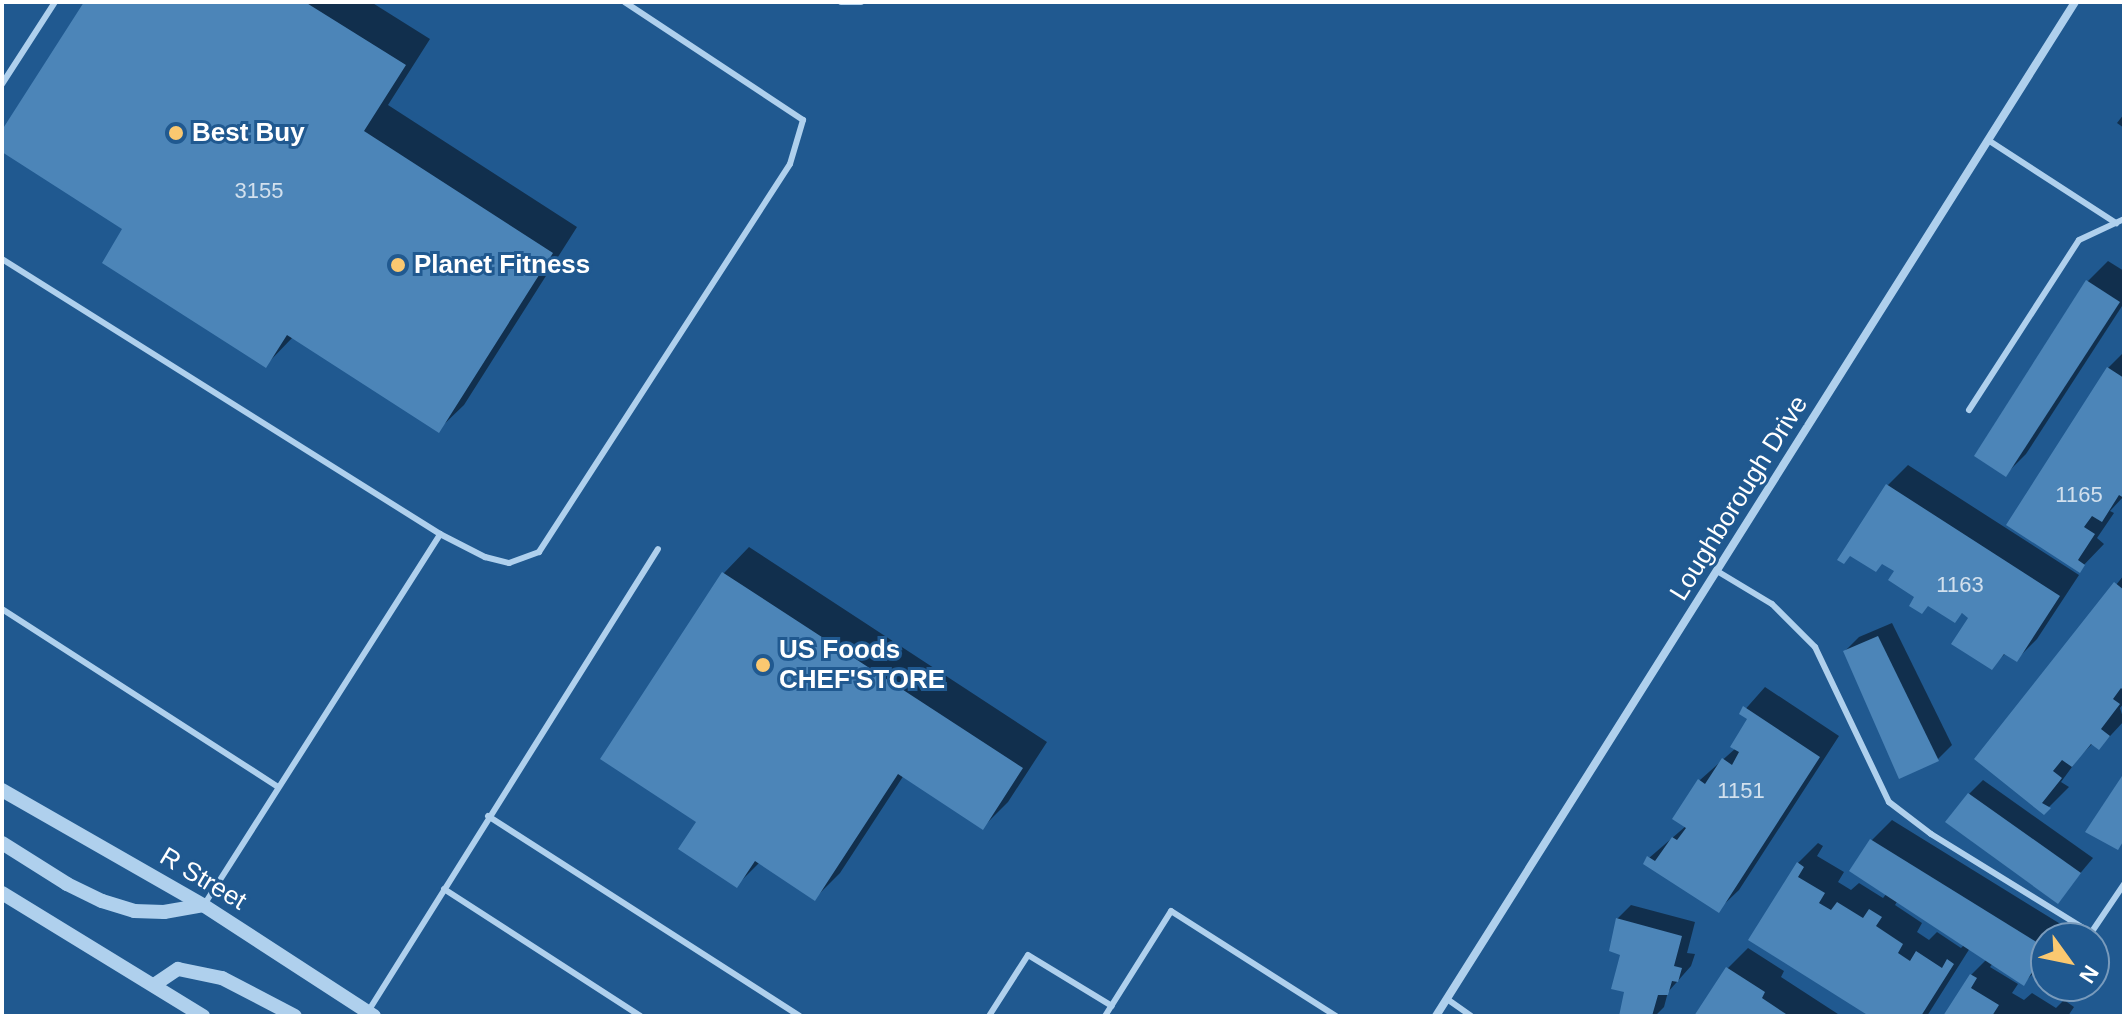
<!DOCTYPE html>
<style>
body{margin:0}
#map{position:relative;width:2126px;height:1018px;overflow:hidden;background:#205990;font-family:Arial,sans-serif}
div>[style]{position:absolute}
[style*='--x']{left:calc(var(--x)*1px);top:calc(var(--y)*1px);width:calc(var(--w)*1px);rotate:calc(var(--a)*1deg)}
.shadow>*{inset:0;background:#0007}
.building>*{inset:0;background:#4c85b8}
.service>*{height:6px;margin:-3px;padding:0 3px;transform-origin:3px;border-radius:3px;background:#afd0ed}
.minor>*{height:8px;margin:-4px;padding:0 4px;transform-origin:4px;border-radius:4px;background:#afd0ed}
.tertiary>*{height:14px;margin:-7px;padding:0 7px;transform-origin:7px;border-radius:7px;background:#afd0ed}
.dots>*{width:22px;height:22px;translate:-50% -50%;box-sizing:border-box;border:4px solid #205990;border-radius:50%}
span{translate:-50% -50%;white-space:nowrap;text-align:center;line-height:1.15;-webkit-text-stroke:6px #205990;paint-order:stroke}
.number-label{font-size:22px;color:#d2e0ed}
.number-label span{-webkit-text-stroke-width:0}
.poi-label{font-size:26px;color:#fff;font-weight:700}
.left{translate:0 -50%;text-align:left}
.street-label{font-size:26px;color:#fff}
.frame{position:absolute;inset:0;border:4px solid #fff;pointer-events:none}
.north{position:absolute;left:2030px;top:922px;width:80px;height:80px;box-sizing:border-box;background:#205990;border:2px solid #799bbc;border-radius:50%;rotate:123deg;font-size:22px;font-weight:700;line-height:32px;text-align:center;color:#fff}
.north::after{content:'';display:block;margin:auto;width:28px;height:36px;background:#fac870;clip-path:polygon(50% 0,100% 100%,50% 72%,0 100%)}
</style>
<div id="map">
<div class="shadow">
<div style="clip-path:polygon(86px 2px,371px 2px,430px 39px,388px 105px,577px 227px,464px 405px,438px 430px,293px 337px,266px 365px,125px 229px,2px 150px,2px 134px)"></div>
<div style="clip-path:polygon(2124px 114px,2124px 128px,2117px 123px)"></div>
<div style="clip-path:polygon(2108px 261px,2124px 271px,2124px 303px,2026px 454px,2006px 474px,2088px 281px)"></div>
<div style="clip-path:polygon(2124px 352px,2124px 496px,2110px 511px,2114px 513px,2097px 538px,2104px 544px,2079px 570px,2009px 525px,2108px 368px)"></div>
<div style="clip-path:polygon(1908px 465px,2079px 575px,2037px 639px,2016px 660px,2006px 653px,1991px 667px,1971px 618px,1963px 612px,1955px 620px,1917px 597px,1897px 570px,1883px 563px,1851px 554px,1840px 559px,1888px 485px)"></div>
<div style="clip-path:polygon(749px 547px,1047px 742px,1008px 802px,983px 827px,904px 775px,840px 873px,815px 898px,760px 862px,737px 885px,698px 822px,602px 759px,724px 573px)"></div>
<div style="clip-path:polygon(2124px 575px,2124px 703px,2120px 708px,2124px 721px,2099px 748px,2093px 743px,2080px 756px,2061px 782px,2069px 787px,2044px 812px,1977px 758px)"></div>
<div style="clip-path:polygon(1892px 623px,1952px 745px,1938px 759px,1900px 776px,1845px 651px,1859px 637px)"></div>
<div style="clip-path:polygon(1765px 687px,1839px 736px,1739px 890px,1718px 910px,1649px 858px,1686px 826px,1674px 819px,1700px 780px,1736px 748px,1750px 719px,1742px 713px)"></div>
<div style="clip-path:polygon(1983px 780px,2093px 858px,2057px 901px,1969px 794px)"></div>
<div style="clip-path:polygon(evenodd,1892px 820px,2067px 928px,2060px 938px,2046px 938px,2046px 960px,2024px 983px,1993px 963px,1990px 967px,2018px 984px,2012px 993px,2024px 1000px,2032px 993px,2056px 1008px,2064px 1000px,2074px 1007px,2068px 1016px,1945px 1016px,1971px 975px,1987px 959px,1970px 948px,1927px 1016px,1873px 1016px,1751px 939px,1798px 863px,1818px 843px,1823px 846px,1817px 856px,1844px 872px,1838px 882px,1851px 890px,1859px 883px,1883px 898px,1887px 893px,1852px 870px,1872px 840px,1892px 820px,1898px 900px,1965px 944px,1961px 948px,1937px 932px,1929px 940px,1917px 932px,1922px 923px,1895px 905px,1898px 900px)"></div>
<div style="clip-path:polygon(1631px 905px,1695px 922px,1687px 953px,1695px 954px,1691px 966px,1668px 992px,1664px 1007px,1655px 1016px,1628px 1016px,1617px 919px)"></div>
<div style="clip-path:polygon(1748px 948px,1784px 971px,1781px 977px,1841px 1016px,1696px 1016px,1727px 969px)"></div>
</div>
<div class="building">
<div style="clip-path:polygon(84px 2px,305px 2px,406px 65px,364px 131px,553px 253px,439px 433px,287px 335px,266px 368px,102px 263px,122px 229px,2px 152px,2px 130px)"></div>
<div style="clip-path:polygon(2086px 280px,2120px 302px,2006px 477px,1974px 456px)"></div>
<div style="clip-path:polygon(2107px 367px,2124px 378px,2124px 498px,2119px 495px,2102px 522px,2092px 516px,2084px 527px,2095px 534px,2078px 560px,2085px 565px,2080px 573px,2006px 525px)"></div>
<div style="clip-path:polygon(1886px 484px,2060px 596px,2017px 662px,2004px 654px,1992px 670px,1951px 644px,1968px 618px,1962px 613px,1955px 623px,1928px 606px,1922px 614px,1909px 606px,1914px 597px,1888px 580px,1894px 571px,1882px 564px,1876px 572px,1850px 556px,1844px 564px,1837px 560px)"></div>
<div style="clip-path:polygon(722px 572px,1023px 768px,983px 830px,898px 774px,815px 901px,755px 861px,737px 888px,678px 849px,696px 822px,600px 759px)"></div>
<div style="clip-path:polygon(2114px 582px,2124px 590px,2124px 691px,2121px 688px,2113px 699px,2120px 704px,2101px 729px,2110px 736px,2099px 750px,2091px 744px,2072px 767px,2062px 760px,2053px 771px,2062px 778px,2042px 803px,2051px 808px,2044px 815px,1974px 759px)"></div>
<div style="clip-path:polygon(1878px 636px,1939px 761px,1899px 779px,1843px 651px)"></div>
<div style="clip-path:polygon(1743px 706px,1820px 757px,1719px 913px,1643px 864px,1647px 856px,1655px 861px,1672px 837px,1677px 840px,1686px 828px,1672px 819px,1698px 779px,1705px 784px,1722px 758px,1732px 765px,1739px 752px,1730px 747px,1747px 719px,1739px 714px)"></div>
<div style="clip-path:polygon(2124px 773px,2124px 840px,2118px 850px,2085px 832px)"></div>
<div style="clip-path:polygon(1968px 793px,2081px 873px,2058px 904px,1945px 822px)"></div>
<div style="clip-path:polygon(1870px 839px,2046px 948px,2024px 986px,1849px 871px)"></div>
<div style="clip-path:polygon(1797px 862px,1804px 867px,1798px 877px,1825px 893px,1819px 903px,1831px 910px,1837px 902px,1863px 918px,1869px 909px,1882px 917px,1876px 926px,1903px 944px,1898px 953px,1910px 961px,1916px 951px,1942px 968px,1947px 959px,1954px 964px,1921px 1016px,1869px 1016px,1748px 940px)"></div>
<div style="clip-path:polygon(1616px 918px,1682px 936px,1674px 966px,1682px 968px,1678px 982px,1672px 981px,1668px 995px,1658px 995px,1652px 1016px,1619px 1016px,1624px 992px,1611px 989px,1620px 955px,1609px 951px)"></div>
<div style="clip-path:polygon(1726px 967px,1765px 992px,1762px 998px,1789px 1016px,1694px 1016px)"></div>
<div style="clip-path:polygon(1970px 974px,1977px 978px,1971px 988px,1999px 1005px,1992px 1016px,1943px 1016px)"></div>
</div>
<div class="service">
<div style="--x:841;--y:2;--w:20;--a:0"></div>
<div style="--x:2;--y:84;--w:98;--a:-57.1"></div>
<div style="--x:1988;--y:140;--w:153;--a:33"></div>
<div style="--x:2;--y:259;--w:517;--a:32.12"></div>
<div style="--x:1969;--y:410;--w:202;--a:-57.1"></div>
<div style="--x:2079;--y:240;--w:50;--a:-25"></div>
<div style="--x:1717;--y:571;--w:64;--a:31"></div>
<div style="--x:1772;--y:604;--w:61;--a:45"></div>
<div style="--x:1815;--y:647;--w:172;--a:64.5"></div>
<div style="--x:1889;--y:802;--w:53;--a:37.3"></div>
<div style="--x:1931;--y:834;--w:188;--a:31.7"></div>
<div style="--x:2091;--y:933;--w:59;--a:-56"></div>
<div style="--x:2;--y:609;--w:328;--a:32.8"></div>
<div style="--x:488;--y:816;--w:370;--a:32.7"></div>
<div style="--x:444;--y:889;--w:234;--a:32.9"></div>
<div style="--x:204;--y:905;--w:440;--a:-57.5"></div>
<div style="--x:440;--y:534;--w:51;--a:27.1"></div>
<div style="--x:485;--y:557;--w:25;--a:14"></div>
<div style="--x:509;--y:563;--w:32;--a:-20"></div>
<div style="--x:539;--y:552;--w:462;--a:-57.1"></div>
<div style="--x:790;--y:164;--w:46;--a:-73.5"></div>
<div style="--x:803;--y:120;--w:214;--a:-146.5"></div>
<div style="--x:1447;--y:999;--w:29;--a:35"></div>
<div style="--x:369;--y:1010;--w:544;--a:-57.92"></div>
<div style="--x:989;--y:1016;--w:72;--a:-57.4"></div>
<div style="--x:1028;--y:955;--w:98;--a:31.3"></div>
<div style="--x:1105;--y:1016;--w:124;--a:-57.8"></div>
<div style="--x:1171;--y:911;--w:196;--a:32.5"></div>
</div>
<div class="minor">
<div style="--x:1436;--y:1016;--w:1199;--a:-57.78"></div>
</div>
<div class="tertiary">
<div style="--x:2;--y:790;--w:232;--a:29.8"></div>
<div style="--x:203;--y:905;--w:204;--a:33"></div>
<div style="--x:2;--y:843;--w:77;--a:32.2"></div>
<div style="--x:67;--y:884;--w:39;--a:26"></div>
<div style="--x:102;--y:901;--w:34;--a:17"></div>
<div style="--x:134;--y:911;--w:30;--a:2"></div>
<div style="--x:164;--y:912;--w:40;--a:-10"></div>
<div style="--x:2;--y:893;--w:236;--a:31.5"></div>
<div style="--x:154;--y:985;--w:29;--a:-34"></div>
<div style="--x:178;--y:969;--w:45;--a:11.6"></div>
<div style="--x:222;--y:978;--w:82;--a:27.5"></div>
</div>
<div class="dots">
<div style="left:176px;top:133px;background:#fac870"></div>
<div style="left:398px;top:265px;background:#fac870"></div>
<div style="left:763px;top:665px;background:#fac870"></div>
</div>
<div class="number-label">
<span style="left:259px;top:191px">3155</span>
<span style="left:2079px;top:495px">1165</span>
<span style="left:1960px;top:585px">1163</span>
<span style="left:1741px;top:791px">1151</span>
</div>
<div class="poi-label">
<span class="left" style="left:192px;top:133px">Best Buy</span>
<span class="left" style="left:414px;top:265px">Planet Fitness</span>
<span class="left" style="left:779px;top:665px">US Foods<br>CHEF'STORE</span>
</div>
<div class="street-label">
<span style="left:1739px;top:498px;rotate:-58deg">Loughborough Drive</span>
<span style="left:203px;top:879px;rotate:31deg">R Street</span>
</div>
<div class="frame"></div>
<div class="north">N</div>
</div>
